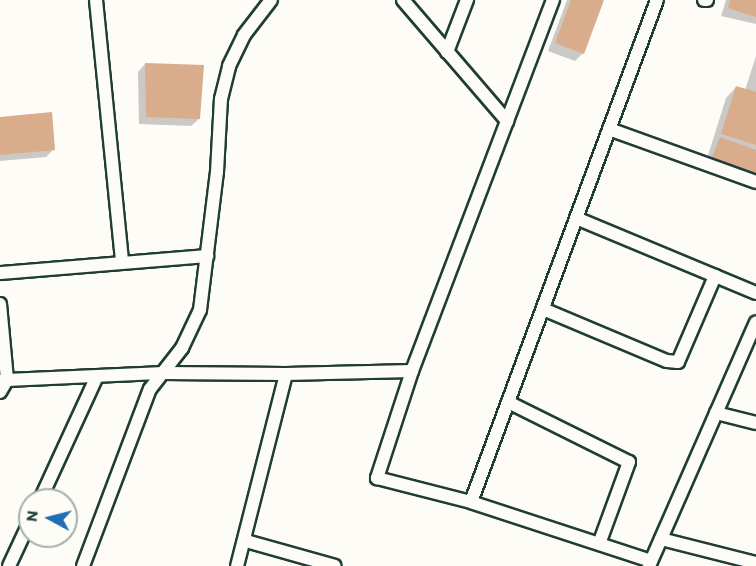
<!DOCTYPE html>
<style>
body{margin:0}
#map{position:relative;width:756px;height:566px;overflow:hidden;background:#fdfcf7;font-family:Itim,sans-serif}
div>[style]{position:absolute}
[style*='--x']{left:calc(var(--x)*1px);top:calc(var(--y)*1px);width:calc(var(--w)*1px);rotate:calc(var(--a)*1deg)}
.shadow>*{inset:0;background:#0003}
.building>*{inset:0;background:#d9ac8b}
.roads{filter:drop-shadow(2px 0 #1f3d34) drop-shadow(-2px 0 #1f3d34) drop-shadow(0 2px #1f3d34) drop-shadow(0 -2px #1f3d34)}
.minor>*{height:12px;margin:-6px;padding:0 6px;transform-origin:6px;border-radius:6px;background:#fdfcf7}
span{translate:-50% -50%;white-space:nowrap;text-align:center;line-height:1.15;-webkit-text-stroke:6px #fdfcf7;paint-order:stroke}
.north{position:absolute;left:18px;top:488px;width:60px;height:60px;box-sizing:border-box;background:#fdfcf7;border:2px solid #a4b0a9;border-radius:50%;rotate:277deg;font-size:16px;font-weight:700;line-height:24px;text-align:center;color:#1f3d34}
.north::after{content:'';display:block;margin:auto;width:21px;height:27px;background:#1f6fb2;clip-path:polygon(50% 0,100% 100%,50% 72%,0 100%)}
</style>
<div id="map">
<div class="shadow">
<div style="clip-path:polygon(567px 0,602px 0,583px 53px,575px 61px,548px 51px)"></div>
<div style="clip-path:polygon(726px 0,756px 0,756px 24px,721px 16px)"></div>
<div style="clip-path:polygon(756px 56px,756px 191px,703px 171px,726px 98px,736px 87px,745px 90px)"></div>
<div style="clip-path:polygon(145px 64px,199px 119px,191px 126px,139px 124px,138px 72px)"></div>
<div style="clip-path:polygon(0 118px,54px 149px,46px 157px,0 161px)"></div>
</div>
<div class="building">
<div style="clip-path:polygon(571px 0,604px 0,584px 54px,555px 43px)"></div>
<div style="clip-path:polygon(730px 0,756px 0,756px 17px,728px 8px)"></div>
<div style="clip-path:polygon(145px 63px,204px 65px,200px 119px,146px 117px)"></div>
<div style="clip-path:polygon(736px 86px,756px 92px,756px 145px,721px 134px)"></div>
<div style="clip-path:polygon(52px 112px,55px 150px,0 155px,0 117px)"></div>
<div style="clip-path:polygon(720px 137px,756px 150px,756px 180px,710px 163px)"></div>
</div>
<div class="roads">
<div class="minor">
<div style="--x:96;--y:0;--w:263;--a:84.3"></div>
<div style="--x:403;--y:0;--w:160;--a:49.3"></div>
<div style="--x:704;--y:0;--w:3;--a:0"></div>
<div style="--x:447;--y:52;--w:56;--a:-69"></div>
<div style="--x:609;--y:129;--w:156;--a:19.8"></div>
<div style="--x:576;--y:218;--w:195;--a:22.6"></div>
<div style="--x:0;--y:273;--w:208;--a:-4.7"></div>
<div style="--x:0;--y:304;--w:76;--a:84.7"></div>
<div style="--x:7;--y:380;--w:6;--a:171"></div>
<div style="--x:543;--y:309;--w:134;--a:22.8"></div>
<div style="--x:667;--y:361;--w:11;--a:5"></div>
<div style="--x:678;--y:362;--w:94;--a:-66.7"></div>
<div style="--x:412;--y:371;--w:113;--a:108.1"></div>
<div style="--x:377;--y:478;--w:97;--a:14.3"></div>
<div style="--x:286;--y:374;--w:126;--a:-1.4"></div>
<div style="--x:412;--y:371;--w:397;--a:-69.2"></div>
<div style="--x:0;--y:392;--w:14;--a:-60"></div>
<div style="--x:7;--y:380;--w:157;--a:-2.6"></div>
<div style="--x:164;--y:373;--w:122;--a:0.5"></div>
<div style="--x:286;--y:374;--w:198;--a:104.3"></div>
<div style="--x:508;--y:402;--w:135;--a:26.4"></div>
<div style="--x:629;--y:462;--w:87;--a:110.1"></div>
<div style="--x:716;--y:413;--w:41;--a:14"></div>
<div style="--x:40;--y:500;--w:136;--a:-65.3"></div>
<div style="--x:661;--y:539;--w:98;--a:14.2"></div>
<div style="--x:246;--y:541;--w:92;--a:15.7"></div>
<div style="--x:651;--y:561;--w:189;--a:-161.9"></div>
<div style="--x:471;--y:502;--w:535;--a:-69.67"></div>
<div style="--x:9;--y:566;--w:50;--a:-65"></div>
<div style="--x:83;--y:566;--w:189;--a:-69.3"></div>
<div style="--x:150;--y:389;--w:52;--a:-52"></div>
<div style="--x:182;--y:348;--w:42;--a:-64.7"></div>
<div style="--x:200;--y:310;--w:139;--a:-83"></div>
<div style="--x:217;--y:172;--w:73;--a:-86.9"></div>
<div style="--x:221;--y:99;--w:34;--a:-76"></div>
<div style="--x:229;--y:66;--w:34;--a:-64"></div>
<div style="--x:244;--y:35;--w:44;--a:-52.4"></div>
<div style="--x:649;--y:566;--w:266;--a:-66.3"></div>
</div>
</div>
<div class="north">N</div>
</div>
